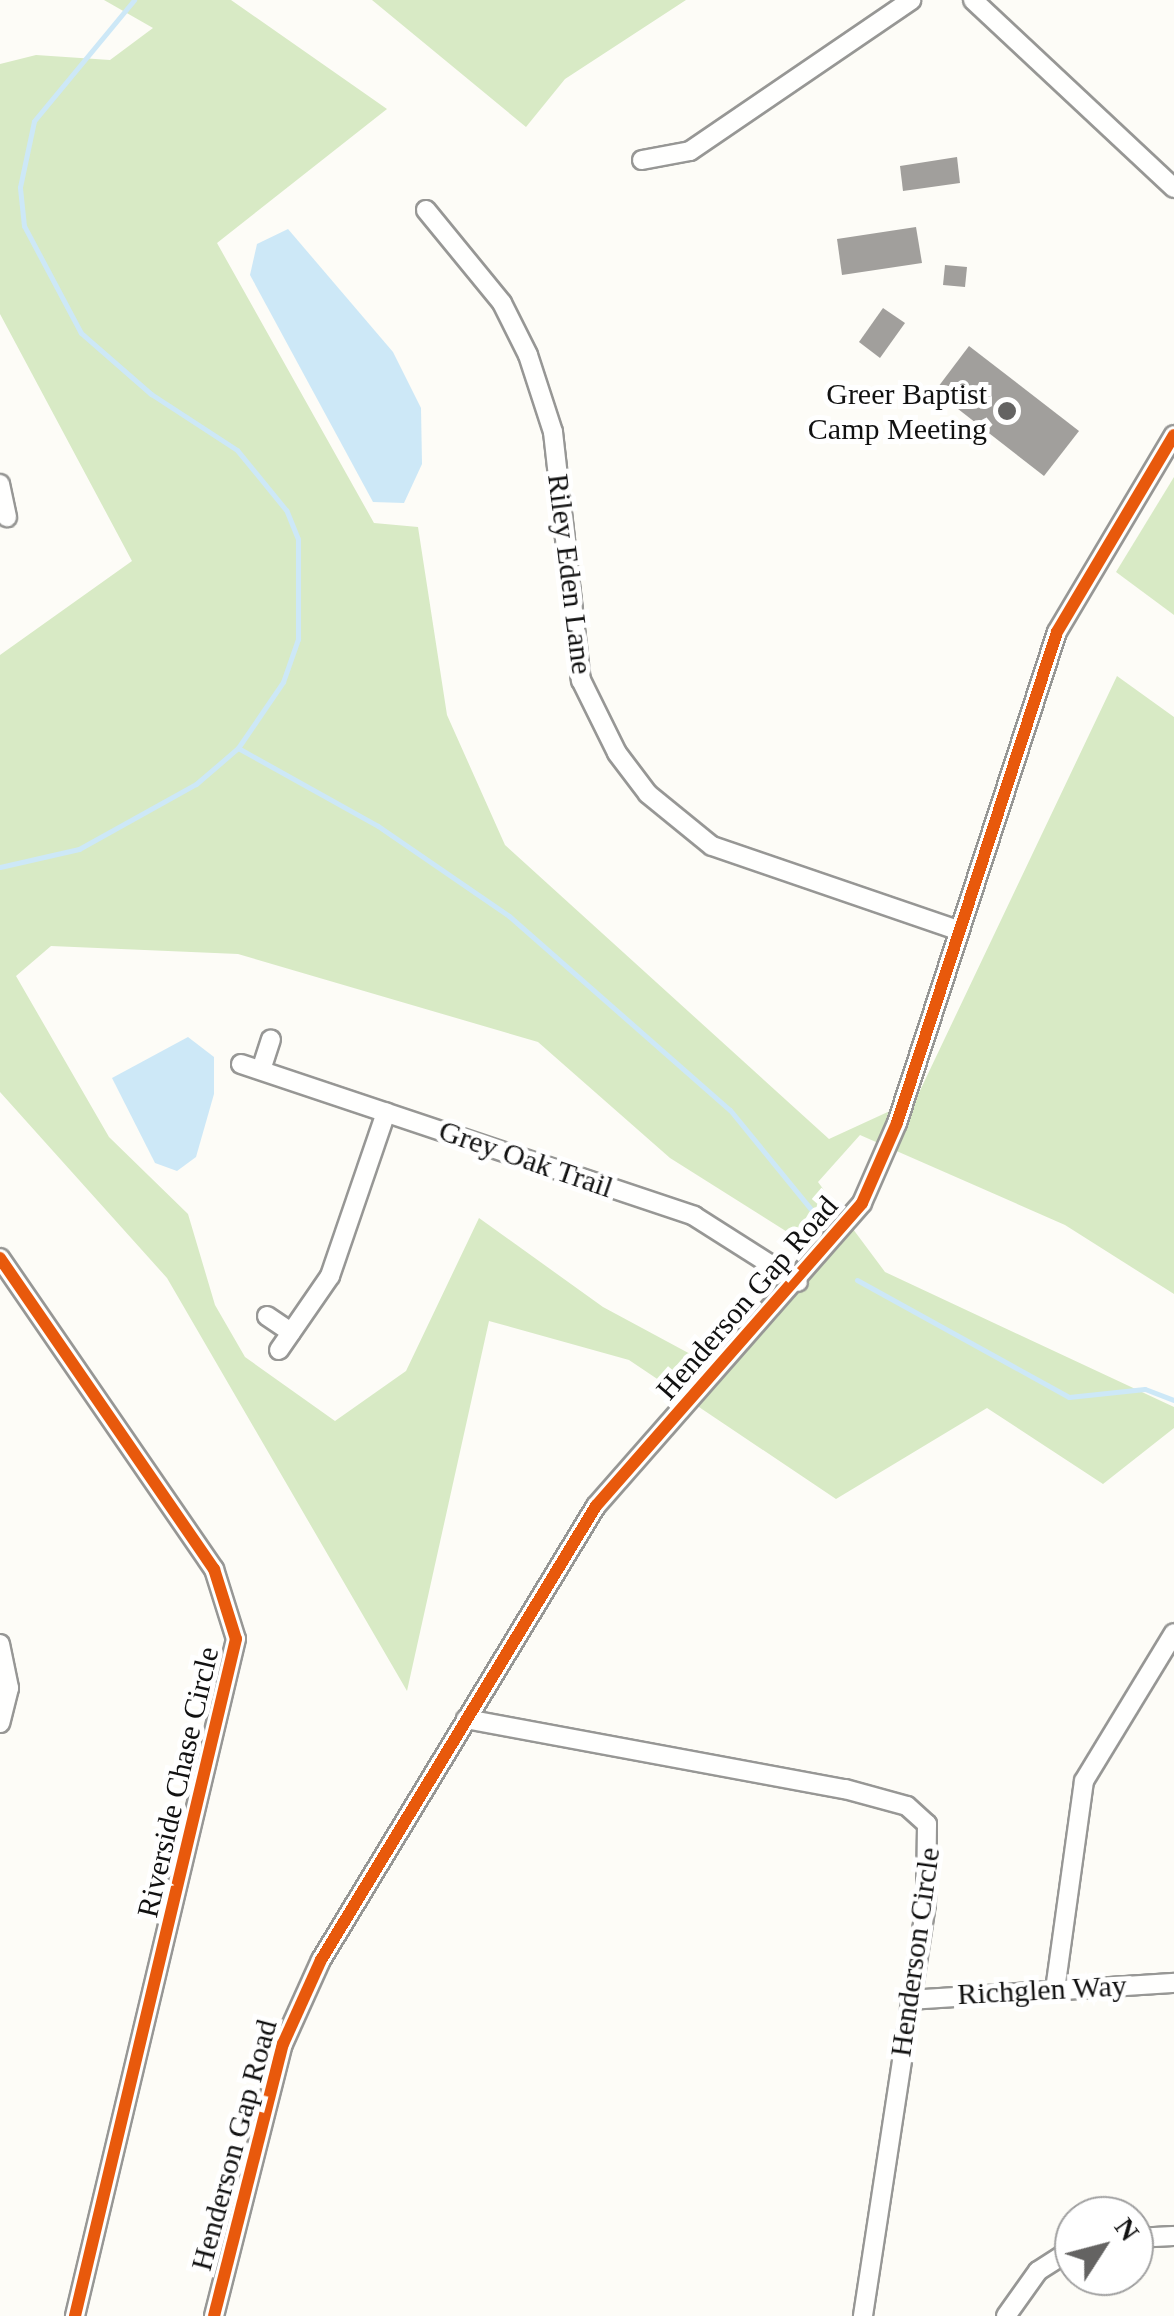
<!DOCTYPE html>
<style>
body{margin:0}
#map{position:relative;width:1174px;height:2316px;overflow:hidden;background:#fdfcf7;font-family:Georgia,serif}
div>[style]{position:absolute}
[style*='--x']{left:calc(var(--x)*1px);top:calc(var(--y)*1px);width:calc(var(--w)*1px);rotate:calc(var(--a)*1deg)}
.forest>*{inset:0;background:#d8eac5}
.water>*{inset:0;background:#cde8f7}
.stream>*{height:5px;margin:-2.5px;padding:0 2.5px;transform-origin:2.5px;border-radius:2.5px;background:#cde8f7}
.building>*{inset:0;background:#a19f9c}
.roads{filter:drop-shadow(2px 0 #979795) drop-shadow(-2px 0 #979795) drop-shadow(0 2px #979795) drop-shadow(0 -2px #979795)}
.minor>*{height:18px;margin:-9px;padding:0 9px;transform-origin:9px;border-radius:9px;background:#fffffe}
.cycleway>*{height:12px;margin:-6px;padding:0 6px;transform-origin:6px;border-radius:6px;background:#e8590c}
.dots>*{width:28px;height:28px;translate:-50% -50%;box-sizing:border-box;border:5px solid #fff;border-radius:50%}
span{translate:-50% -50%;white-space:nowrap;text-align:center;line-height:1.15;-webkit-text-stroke:10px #fff;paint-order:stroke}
.poi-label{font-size:30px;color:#111}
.right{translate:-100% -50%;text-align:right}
.street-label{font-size:30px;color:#111}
.north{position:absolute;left:1054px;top:2196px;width:100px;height:100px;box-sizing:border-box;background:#fff;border:2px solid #a0a0a0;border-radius:50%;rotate:54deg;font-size:28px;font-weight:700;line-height:40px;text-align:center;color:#111}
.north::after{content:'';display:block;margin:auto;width:35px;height:45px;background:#646362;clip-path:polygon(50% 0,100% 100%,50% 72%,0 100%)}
</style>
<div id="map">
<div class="forest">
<div style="clip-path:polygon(evenodd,104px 0,231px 0,387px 109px,217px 243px,374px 523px,418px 527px,447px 715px,505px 845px,829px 1139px,916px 1099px,1117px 676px,1174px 717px,1174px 1294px,1065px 1225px,860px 1135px,818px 1182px,885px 1272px,1174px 1407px,1174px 1428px,1103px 1484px,987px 1408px,836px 1499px,629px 1360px,489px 1321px,407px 1691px,167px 1278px,0 1092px,0 655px,132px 561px,0 314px,0 64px,36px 55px,110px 60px,153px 28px,104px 0,51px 946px,238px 954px,538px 1042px,670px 1158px,811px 1247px,707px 1363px,603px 1307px,479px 1218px,406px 1371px,335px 1421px,245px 1357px,215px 1305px,188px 1214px,109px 1137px,16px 976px,51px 946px)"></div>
<div style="clip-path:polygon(372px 0,686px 0,565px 79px,526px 127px)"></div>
<div style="clip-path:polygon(1174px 477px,1174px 615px,1116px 572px)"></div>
</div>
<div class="water">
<div style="clip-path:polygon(288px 229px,393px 352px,421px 408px,422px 464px,404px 503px,373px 502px,250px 275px,257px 244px)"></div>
<div style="clip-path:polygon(188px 1037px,214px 1057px,214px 1094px,196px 1157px,177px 1171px,155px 1163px,112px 1078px)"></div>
</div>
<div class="stream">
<div style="--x:238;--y:748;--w:160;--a:29.1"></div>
<div style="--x:378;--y:826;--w:159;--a:34.5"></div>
<div style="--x:509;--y:916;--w:294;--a:41.3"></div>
<div style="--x:730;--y:1110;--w:127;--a:50.8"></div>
<div style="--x:0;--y:867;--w:81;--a:-12.8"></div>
<div style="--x:79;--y:849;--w:134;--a:-29.1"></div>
<div style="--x:196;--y:784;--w:55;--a:-40.6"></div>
<div style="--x:238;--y:748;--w:80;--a:-55.7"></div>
<div style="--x:283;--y:682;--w:46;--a:-70.8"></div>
<div style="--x:298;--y:639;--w:100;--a:-90"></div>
<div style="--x:298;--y:539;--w:31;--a:-112"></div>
<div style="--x:286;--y:510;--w:77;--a:-129.2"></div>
<div style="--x:237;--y:450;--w:103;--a:-146.9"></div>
<div style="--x:151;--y:394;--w:93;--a:-138.9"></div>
<div style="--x:81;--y:333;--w:121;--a:-118"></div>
<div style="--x:24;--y:226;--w:39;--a:-96"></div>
<div style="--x:20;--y:187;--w:67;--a:-78"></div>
<div style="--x:34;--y:121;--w:157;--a:-50.4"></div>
<div style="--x:857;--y:1280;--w:242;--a:28.9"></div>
<div style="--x:1069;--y:1397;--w:76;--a:-6"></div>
<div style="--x:1145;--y:1389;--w:31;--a:21"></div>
</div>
<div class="building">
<div style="clip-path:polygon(957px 157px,960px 183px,903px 191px,900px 166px)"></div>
<div style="clip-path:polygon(916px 227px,922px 263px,842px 275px,837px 239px)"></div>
<div style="clip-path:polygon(945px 265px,967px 267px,965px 287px,943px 285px)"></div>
<div style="clip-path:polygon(883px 308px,905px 323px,880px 358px,859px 342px)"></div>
<div style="clip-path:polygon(969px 346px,1079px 431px,1044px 476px,935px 391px)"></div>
</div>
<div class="roads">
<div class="minor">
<div style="--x:973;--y:0;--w:275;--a:43.1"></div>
<div style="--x:642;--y:160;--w:49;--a:-10.6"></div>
<div style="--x:690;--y:151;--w:268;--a:-34.3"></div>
<div style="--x:426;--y:210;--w:120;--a:50.7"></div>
<div style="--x:502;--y:303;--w:58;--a:63.4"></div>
<div style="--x:528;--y:355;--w:81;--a:72"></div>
<div style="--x:553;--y:432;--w:250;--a:83.6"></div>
<div style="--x:581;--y:680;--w:81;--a:63.7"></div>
<div style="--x:617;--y:753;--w:51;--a:52.9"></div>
<div style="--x:648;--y:794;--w:82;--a:39.1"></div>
<div style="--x:712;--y:846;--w:260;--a:18.9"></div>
<div style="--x:0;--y:484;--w:34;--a:78"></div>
<div style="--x:241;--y:1064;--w:478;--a:18.5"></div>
<div style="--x:694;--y:1216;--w:123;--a:32.4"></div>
<div style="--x:261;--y:1070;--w:32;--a:-72"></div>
<div style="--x:0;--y:1258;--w:378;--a:55.5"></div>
<div style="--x:214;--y:1569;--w:73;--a:72.6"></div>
<div style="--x:236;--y:1639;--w:696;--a:103.38"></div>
<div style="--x:267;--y:1316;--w:29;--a:34"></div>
<div style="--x:279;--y:1350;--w:90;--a:-55.4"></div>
<div style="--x:330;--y:1276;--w:173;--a:-71.1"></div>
<div style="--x:0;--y:1644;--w:45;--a:78.4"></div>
<div style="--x:9;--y:1688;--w:36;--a:104"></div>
<div style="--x:466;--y:1719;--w:385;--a:10.5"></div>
<div style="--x:845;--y:1789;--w:64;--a:15.3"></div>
<div style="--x:907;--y:1806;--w:27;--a:42"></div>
<div style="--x:927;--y:1824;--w:80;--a:90.7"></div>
<div style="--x:926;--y:1904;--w:417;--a:98.7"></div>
<div style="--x:1055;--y:1990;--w:211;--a:-82.1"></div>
<div style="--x:1084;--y:1781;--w:173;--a:-58.7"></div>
<div style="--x:910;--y:2000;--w:265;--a:-3.7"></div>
<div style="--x:1134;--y:2238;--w:40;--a:-2.9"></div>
<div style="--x:214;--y:2316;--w:281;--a:-75.8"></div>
<div style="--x:283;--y:2044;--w:92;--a:-65.7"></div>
<div style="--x:321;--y:1960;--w:531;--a:-58.8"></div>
<div style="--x:596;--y:1506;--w:403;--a:-48.7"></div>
<div style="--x:862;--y:1203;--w:87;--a:-66.4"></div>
<div style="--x:897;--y:1123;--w:516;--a:-71.95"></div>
<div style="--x:1057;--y:632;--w:229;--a:-59.3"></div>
<div style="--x:1006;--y:2316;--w:55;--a:-54.6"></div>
<div style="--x:1038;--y:2271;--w:43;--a:-32.6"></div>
</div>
</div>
<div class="cycleway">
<div style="--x:0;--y:1258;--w:378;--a:55.5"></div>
<div style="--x:214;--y:1569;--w:73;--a:72.6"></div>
<div style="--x:236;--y:1639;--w:696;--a:103.38"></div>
<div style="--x:214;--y:2316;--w:281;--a:-75.8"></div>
<div style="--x:283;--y:2044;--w:92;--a:-65.7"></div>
<div style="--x:321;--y:1960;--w:531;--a:-58.8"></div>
<div style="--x:596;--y:1506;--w:403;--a:-48.7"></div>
<div style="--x:862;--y:1203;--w:87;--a:-66.4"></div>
<div style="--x:897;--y:1123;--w:516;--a:-71.95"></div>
<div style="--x:1057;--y:632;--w:229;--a:-59.3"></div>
</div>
<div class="dots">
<div style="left:1007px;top:411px;background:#646362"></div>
</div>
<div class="poi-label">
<span class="right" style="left:987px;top:411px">Greer Baptist<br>Camp Meeting</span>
</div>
<div class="street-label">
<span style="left:570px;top:574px;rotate:83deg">Riley Eden Lane</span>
<span style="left:526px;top:1159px;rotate:19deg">Grey Oak Trail</span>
<span style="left:747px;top:1298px;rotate:-49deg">Henderson Gap Road</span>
<span style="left:178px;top:1782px;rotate:-77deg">Riverside Chase Circle</span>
<span style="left:915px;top:1952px;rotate:-82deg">Henderson Circle</span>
<span style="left:1042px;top:1990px;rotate:-3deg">Richglen Way</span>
<span style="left:234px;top:2145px;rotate:-75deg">Henderson Gap Road</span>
</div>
<div class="north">N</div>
</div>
